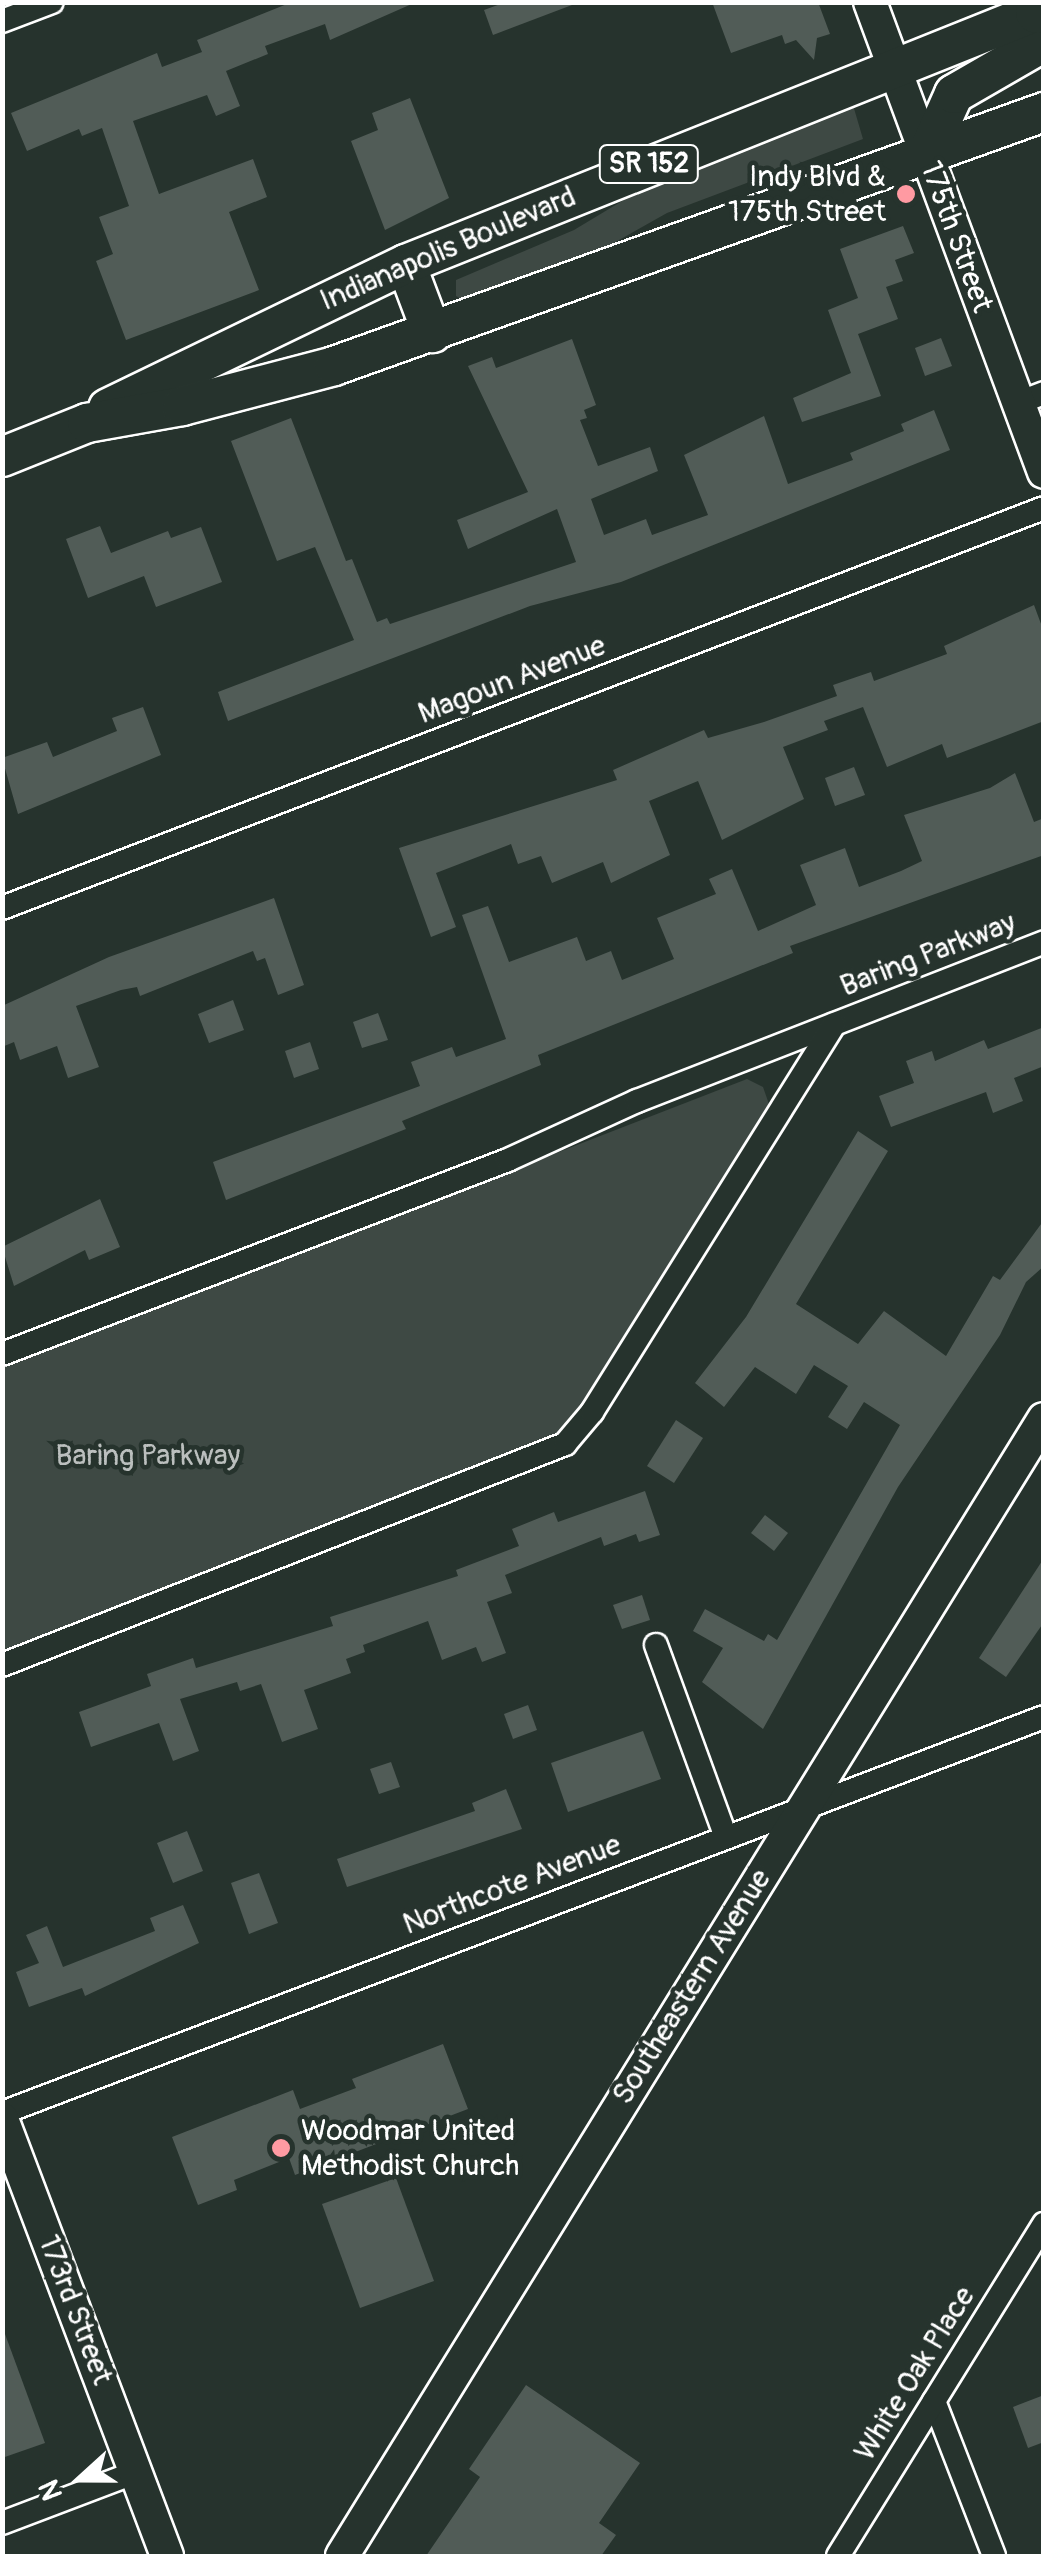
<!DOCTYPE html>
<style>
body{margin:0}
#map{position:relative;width:1046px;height:2559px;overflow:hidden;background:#26332d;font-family:Pangolin,sans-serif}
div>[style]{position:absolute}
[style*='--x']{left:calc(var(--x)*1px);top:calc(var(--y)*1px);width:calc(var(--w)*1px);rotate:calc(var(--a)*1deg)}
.green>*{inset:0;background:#3e4944}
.building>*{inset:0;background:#515c57}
.roads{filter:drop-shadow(2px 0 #fff) drop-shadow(-2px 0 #fff) drop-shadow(0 2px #fff) drop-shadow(0 -2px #fff)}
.street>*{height:22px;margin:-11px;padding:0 11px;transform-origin:11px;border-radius:11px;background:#26332d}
.secondary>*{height:32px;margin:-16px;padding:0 16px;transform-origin:16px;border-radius:16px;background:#26332d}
.primary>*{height:38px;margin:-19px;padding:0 19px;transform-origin:19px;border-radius:19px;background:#26332d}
.highway>*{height:42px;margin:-21px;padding:0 21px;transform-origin:21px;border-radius:21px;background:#26332d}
.dots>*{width:28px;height:28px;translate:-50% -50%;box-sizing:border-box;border:5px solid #26332d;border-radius:50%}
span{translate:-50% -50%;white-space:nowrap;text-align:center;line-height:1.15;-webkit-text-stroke:9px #26332d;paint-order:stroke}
.shield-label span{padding:2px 8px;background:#26332d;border:2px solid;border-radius:8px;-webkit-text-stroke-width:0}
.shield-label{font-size:28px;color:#fff;font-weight:700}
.poi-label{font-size:30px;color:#fff}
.right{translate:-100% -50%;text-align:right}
.left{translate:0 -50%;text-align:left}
.street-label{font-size:30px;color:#fff}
.park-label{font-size:30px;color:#bbbfbe}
.frame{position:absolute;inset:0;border:5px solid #fff;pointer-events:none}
.north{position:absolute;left:30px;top:2429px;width:100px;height:100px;-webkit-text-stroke:8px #26332d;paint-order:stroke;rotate:249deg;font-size:28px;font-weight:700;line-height:40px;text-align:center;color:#fff}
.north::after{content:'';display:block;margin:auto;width:35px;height:45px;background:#fff;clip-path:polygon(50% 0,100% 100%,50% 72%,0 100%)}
</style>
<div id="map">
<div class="green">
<div style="clip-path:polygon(853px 105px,863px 139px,667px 213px,564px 271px,465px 302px,456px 296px,456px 280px,574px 230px,657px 180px)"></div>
<div style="clip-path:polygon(747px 1079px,763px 1087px,770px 1107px,579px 1415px,552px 1441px,3px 1655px,3px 1368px)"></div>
</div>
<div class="building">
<div style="clip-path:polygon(292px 2px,414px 3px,330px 40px,325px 24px,265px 46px,268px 54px,226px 71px,240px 106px,216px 116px,207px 95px,133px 121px,159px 194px,253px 159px,267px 197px,229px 212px,259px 290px,126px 340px,96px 261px,113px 254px,99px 217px,129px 206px,102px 128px,82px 136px,79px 129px,27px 151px,11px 113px,157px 53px,162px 67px,202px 52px,197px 40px)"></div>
<div style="clip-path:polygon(506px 2px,571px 2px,572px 5px,493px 35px,484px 10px)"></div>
<div style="clip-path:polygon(712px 2px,818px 2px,830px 34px,817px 38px,814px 60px,796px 40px,785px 44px,782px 35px,731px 53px)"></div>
<div style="clip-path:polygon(410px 98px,449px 198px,385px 230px,351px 141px,378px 130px,372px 113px)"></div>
<div style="clip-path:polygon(903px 226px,914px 253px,895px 260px,903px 281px,886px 287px,898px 319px,858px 334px,881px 396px,802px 422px,793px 398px,851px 373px,828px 310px,858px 298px,840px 249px)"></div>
<div style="clip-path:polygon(941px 338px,952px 366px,925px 376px,915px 348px)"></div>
<div style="clip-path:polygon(572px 339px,596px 405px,584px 410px,587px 418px,580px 420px,598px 466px,650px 447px,658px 471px,591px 499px,604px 535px,646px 519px,652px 535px,708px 515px,684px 455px,764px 416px,788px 484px,853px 460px,850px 453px,904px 431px,901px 424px,934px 410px,950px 450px,621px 582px,530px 606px,228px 721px,218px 692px,354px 640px,315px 547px,277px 561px,231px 441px,291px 418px,346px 561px,352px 559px,377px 622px,387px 618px,390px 624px,576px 562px,557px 509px,468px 549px,457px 520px,528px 492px,468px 366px,492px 357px,496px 368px)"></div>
<div style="clip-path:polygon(100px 526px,111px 553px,168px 531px,171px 538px,201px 527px,222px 582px,156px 607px,144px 576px,88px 598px,66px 539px)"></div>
<div style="clip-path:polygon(1034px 605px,1044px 632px,1044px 721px,947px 758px,942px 744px,887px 767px,863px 707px,824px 721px,828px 730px,783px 747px,804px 799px,722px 840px,698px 781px,649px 801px,670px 855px,611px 883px,603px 862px,552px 883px,541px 856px,518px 864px,511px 844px,436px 873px,456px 927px,431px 937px,399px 848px,617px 780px,613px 770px,704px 730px,708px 738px,764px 722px,837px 696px,833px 685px,871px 672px,874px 681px,947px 654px,944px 646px)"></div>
<div style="clip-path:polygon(143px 707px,161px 755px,18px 814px,2px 758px,47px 742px,53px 757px,117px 731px,112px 718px)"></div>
<div style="clip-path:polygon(854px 767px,865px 795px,835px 806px,825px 778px)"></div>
<div style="clip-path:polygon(1015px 773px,1034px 822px,1044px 818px,1044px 855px,790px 946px,793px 953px,538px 1055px,541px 1065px,402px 1121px,406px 1129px,226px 1200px,213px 1162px,420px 1086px,411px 1062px,452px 1047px,456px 1057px,506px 1039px,462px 915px,488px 906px,509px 962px,577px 937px,586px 961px,611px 951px,622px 980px,674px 959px,657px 918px,716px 894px,709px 879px,732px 869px,758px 931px,816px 905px,800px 865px,845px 848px,859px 887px,901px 871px,922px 861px,904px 815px,990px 788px)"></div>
<div style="clip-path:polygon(274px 898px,304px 985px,278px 995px,265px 958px,257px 961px,253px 951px,140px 996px,137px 987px,121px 990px,76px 1006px,99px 1067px,68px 1078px,57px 1046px,20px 1060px,14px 1042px,2px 1047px,2px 1006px,109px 957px)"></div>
<div style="clip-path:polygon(233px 1000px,244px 1030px,209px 1043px,198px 1014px)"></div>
<div style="clip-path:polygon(378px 1013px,388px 1040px,362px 1048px,353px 1022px)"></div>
<div style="clip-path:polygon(1044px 1027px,1044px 1066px,1014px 1078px,1023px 1101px,993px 1113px,986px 1092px,891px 1127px,879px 1096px,914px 1083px,906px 1061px,932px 1051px,935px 1061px,984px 1040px,988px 1049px)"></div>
<div style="clip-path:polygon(310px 1042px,319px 1069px,294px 1078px,285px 1051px)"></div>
<div style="clip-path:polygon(858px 1131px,888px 1151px,796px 1304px,858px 1344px,884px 1311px,946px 1356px,993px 1276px,1000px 1280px,1044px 1220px,1044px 1266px,1026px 1282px,1000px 1335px,898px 1487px,763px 1729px,702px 1682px,723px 1648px,693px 1631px,705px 1609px,764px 1641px,768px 1634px,777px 1640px,900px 1425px,864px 1402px,847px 1429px,828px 1417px,848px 1386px,814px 1365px,796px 1394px,755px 1367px,724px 1407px,695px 1383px,746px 1317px)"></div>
<div style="clip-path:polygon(100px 1199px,120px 1247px,89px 1260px,85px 1250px,14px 1286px,2px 1247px)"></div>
<div style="clip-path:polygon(676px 1420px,703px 1438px,674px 1483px,647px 1466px)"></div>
<div style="clip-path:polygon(645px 1491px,660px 1535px,639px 1542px,636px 1534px,604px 1546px,601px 1537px,505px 1575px,512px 1593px,487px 1602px,506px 1653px,482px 1662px,476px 1647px,442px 1660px,428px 1621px,363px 1645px,365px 1652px,346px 1659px,351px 1673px,304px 1690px,318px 1729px,282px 1742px,261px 1684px,240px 1691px,237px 1682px,180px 1699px,199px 1751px,173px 1761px,159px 1723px,91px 1747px,79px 1712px,151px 1686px,147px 1674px,193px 1658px,196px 1668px,333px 1626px,330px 1617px,458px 1576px,456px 1570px,519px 1546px,512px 1529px,554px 1512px,558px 1522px)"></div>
<div style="clip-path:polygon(765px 1515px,788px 1533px,774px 1551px,751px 1533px)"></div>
<div style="clip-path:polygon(1044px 1558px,1044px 1622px,1006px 1677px,979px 1658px)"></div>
<div style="clip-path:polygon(642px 1595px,650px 1620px,622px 1629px,613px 1605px)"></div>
<div style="clip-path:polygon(528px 1705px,537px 1730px,513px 1739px,504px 1714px)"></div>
<div style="clip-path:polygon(643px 1731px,661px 1779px,568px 1812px,551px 1763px)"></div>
<div style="clip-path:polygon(391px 1762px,400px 1787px,379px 1794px,370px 1769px)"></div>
<div style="clip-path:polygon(506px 1789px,522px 1829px,347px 1887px,337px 1859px,475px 1811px,472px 1803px)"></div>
<div style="clip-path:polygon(187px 1831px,203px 1871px,173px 1883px,157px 1843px)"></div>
<div style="clip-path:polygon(259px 1873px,278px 1923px,249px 1934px,231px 1883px)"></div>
<div style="clip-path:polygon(183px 1905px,199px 1943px,85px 1996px,82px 1988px,29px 2007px,16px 1972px,39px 1963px,26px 1935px,47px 1926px,63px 1967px,155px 1931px,150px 1918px)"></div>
<div style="clip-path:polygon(443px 2044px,468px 2109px,295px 2175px,289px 2158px,234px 2180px,237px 2190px,198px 2205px,172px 2137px,293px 2090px,300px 2109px,356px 2088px,352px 2079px)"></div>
<div style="clip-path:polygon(396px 2178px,434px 2281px,360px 2308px,322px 2204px)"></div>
<div style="clip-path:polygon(5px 2334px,45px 2443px,2px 2458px,2px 2335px)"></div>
<div style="clip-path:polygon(526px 2385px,640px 2463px,599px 2523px,616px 2535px,601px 2556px,426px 2556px,480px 2477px,469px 2469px)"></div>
<div style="clip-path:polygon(1044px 2395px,1044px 2442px,1028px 2448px,1013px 2407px)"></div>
</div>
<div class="roads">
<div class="street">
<div style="--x:2;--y:21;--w:53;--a:-20.8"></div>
<div style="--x:1018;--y:403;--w:28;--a:-21"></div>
<div style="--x:2;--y:908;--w:1116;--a:-21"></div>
<div style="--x:2;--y:1354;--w:542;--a:-20.98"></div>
<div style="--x:508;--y:1160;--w:142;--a:-24.6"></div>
<div style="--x:637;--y:1101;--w:437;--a:-21.3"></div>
<div style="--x:656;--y:1645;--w:202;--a:70"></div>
<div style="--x:2;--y:1665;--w:605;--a:-21.43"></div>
<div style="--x:565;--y:1444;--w:42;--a:-49.8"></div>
<div style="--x:592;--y:1412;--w:457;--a:-58"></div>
<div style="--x:2;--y:2113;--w:1115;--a:-20.81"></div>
<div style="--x:934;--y:2401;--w:166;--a:68.8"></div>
<div style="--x:2;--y:2523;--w:143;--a:-20.8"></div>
<div style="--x:838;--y:2556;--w:391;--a:-58.2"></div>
</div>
<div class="secondary">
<div style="--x:870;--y:2;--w:501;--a:69.68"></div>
<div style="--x:2;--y:2119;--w:467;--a:69.3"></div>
<div style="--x:342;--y:2556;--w:1336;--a:-58.31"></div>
</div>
<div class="primary">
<div style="--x:926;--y:156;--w:68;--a:-65.7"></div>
<div style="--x:954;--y:94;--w:104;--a:-30"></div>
<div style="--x:406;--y:264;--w:74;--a:69.4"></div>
<div style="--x:108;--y:408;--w:331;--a:-25.8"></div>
<div style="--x:406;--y:264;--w:687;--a:-21.79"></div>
<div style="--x:2;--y:457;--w:92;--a:-21.8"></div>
<div style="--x:87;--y:423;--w:97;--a:-10.1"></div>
<div style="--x:182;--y:406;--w:157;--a:-14.7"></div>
<div style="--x:334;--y:366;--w:754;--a:-19.68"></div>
</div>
<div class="highway">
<div style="--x:1037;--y:12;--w:8;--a:-30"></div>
</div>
</div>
<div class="dots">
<div style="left:906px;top:194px;background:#ff9aa2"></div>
<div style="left:281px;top:2148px;background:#ff9aa2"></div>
</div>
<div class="shield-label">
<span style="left:649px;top:164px">SR 152</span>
</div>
<div class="poi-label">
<span class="right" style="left:886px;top:194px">Indy Blvd &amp;<br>175th Street</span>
<span class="left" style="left:301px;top:2148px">Woodmar United<br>Methodist Church</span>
</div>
<div class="street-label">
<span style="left:956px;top:237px;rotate:70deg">175th Street</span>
<span style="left:448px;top:249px;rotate:-23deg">Indianapolis Boulevard</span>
<span style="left:512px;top:680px;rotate:-21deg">Magoun Avenue</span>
<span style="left:928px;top:955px;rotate:-21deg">Baring Parkway</span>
<span style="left:512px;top:1885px;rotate:-21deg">Northcote Avenue</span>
<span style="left:692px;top:1987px;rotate:-58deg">Southeastern Avenue</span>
<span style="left:75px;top:2310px;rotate:69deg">173rd Street</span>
<span style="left:915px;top:2374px;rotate:-58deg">White Oak Place</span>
</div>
<div class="park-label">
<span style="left:148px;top:1456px">Baring Parkway</span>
</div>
<div class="frame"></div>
<div class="north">N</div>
</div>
